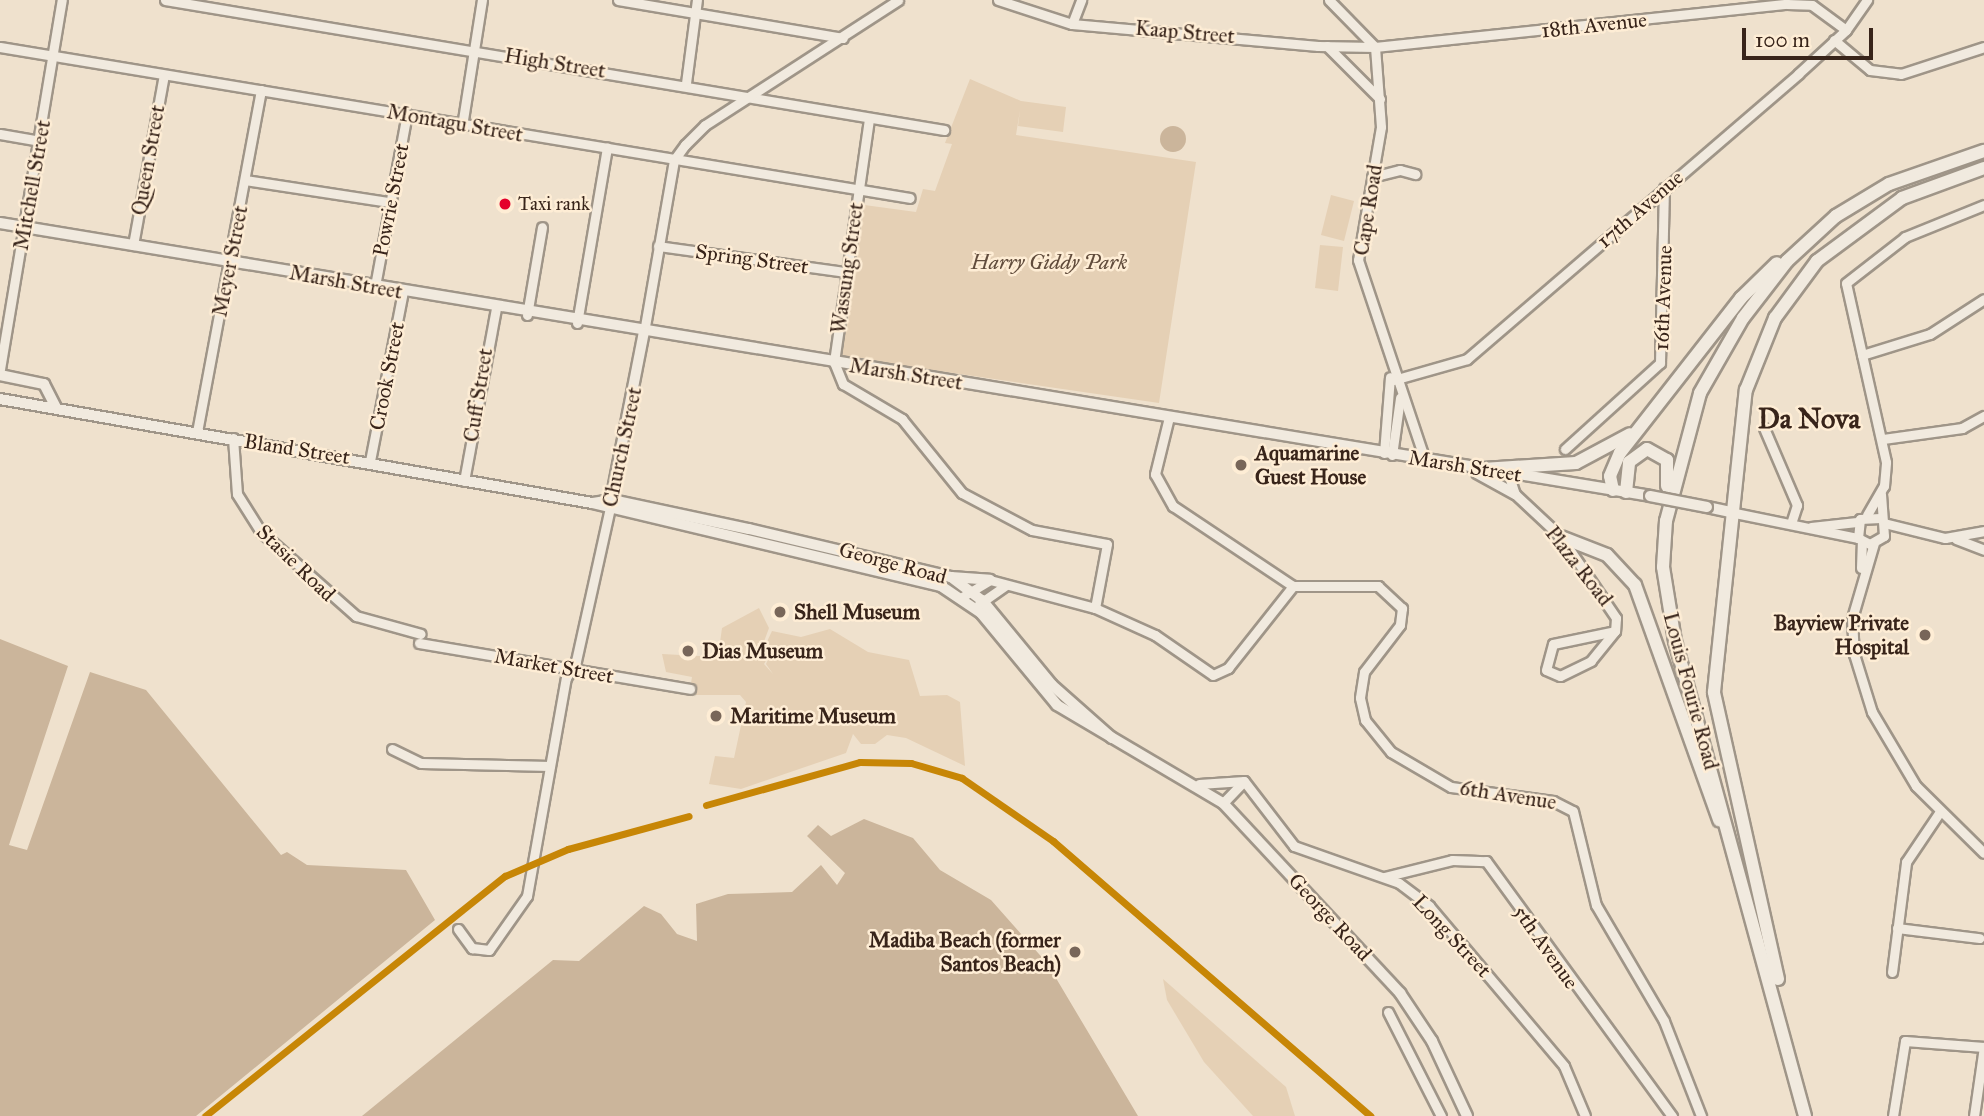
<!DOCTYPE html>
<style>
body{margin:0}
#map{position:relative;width:1984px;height:1116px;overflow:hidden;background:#efe1cd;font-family:"IM FELL Great Primer",serif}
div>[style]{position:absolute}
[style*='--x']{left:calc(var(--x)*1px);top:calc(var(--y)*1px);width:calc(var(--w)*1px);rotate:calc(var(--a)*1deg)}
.green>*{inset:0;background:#e5d0b5}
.water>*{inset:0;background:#cbb59b}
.round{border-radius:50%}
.roads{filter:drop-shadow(2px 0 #9f9588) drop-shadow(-2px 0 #9f9588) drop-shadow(0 2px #9f9588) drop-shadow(0 -2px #9f9588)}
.minor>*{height:9px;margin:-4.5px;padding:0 4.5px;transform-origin:4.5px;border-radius:4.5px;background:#f1eadf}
.tertiary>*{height:10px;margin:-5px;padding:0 5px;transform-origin:5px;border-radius:5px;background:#f1eadf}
.secondary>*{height:12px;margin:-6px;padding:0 6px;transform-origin:6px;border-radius:6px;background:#f1eadf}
.bridges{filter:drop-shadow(2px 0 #9f9588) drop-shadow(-2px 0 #9f9588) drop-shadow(0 2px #9f9588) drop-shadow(0 -2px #9f9588)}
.tertiary-bridge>*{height:10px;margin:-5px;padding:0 5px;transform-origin:5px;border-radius:5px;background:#f1eadf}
.rail-1>*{height:7px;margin:-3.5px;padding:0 3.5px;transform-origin:3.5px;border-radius:3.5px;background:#c78606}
.dots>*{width:19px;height:19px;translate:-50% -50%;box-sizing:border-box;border:4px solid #feedd5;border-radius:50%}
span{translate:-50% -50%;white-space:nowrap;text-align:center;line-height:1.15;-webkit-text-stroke:5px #feedd5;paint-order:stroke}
.bus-label{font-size:19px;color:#38241a}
.left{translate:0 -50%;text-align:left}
.street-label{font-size:21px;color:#38241a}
.park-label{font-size:21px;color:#614c3c;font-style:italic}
.poi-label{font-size:21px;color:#38241a;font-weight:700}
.right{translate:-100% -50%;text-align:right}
.district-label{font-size:28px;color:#38241a;font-weight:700}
.scale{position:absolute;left:1742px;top:28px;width:131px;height:32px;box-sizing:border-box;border:4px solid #38241a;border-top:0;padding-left:9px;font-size:21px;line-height:24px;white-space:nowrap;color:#38241a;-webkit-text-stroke:5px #feedd5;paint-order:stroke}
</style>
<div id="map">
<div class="green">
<div style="clip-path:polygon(970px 79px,1021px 101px,1066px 107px,1063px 132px,1018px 126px,1020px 110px,1016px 135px,1196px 162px,1159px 403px,837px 356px,857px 204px,916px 212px,923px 189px,935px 191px,952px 144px,945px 143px)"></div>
<div style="clip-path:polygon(1331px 195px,1354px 201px,1344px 241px,1321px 235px)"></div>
<div style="clip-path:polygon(1320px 245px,1343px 247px,1338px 291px,1315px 288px)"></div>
<div style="clip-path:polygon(759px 608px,769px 628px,762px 647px,768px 657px,764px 664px,773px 674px,766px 664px,770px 655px,764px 648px,772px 631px,801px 637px,830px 629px,868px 652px,909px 660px,920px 696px,947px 695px,960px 702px,965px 766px,906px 738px,887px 735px,875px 744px,861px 744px,853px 734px,846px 753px,741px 789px,709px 784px,715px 756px,734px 758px,746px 702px,740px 695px,689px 695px,692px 677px,666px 672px,662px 654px,718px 657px,722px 628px)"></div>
<div style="clip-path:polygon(1163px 979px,1286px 1087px,1295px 1116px,1253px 1116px,1204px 1062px,1167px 1000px)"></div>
</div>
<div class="water">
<div class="round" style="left:1160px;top:126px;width:26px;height:26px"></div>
<div style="clip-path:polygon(0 639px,68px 666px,9px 845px,27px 850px,90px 672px,146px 690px,281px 855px,287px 852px,307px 865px,406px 870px,435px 920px,196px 1116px,0 1116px)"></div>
<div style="clip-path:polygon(864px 819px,913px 838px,940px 870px,991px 900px,1047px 963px,1138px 1116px,362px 1116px,553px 960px,579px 961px,644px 906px,661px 914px,677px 934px,697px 941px,696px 904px,728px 894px,792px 892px,821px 865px,837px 885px,845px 873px,807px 836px,818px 825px,831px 836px)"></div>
</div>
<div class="roads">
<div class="minor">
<div style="--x:165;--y:0;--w:790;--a:9.47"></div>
<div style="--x:618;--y:0;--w:228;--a:9.6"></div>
<div style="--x:998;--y:0;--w:78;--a:18"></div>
<div style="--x:1072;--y:24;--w:247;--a:5.1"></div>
<div style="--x:1318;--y:46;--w:57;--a:1"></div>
<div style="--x:1375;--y:47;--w:414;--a:-6"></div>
<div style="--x:1787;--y:4;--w:25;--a:2"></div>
<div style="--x:1812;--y:5;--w:42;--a:36.3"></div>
<div style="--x:1329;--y:0;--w:66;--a:45.6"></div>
<div style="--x:1072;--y:24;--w:26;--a:-69"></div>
<div style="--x:1834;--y:40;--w:47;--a:39.8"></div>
<div style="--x:1870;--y:70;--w:31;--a:7"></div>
<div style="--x:1901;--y:74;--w:87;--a:-18"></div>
<div style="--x:1327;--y:46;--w:75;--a:45"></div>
<div style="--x:0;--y:47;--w:922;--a:9.42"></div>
<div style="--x:1375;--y:47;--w:80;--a:85.7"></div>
<div style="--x:1381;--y:127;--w:135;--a:99.8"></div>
<div style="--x:1358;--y:260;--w:211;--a:71.5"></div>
<div style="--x:686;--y:83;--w:84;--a:-82.5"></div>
<div style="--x:869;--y:119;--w:246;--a:98.2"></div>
<div style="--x:834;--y:362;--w:24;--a:68"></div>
<div style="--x:843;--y:384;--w:69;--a:30.7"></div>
<div style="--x:902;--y:419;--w:95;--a:51"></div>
<div style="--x:962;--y:493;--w:79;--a:27.9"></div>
<div style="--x:1032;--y:530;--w:76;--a:10.6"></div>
<div style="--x:1107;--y:544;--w:65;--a:100.6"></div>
<div style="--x:462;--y:126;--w:128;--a:-81"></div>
<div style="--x:0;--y:134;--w:41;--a:9.9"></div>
<div style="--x:1372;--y:177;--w:29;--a:-14"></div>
<div style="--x:1400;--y:170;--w:16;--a:15"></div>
<div style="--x:245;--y:180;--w:146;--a:8.7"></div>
<div style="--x:133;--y:245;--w:173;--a:-79.7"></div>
<div style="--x:658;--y:246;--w:189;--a:7.9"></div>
<div style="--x:375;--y:286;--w:175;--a:-79.5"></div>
<div style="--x:527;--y:315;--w:89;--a:-80.3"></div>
<div style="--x:577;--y:323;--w:178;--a:-80.3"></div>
<div style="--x:644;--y:332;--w:175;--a:-80.1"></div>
<div style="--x:674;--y:160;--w:19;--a:-54"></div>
<div style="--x:685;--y:145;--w:28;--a:-45"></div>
<div style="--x:705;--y:125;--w:230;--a:-32.9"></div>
<div style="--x:1862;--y:355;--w:71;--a:-17.2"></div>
<div style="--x:1930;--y:334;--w:64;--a:-32.9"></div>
<div style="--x:0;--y:369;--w:374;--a:-80.5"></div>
<div style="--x:1390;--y:381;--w:80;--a:-15.9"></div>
<div style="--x:1467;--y:359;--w:437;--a:-40.7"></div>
<div style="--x:1798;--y:74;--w:65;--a:-42.5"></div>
<div style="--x:1846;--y:30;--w:37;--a:-55"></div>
<div style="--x:1169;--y:417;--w:59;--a:103.8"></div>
<div style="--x:1155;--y:474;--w:37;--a:61"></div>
<div style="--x:1173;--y:506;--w:144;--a:33.7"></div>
<div style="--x:1293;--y:586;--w:85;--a:0"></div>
<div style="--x:1378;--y:586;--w:33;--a:43"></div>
<div style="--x:1402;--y:608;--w:17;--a:97"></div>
<div style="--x:1400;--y:625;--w:59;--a:127.5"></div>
<div style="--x:1364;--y:672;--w:26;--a:99"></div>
<div style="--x:1360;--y:698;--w:23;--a:77"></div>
<div style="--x:1365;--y:720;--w:41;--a:50.9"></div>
<div style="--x:1391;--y:752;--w:69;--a:30.3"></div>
<div style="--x:1451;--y:787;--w:103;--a:7.8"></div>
<div style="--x:1553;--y:801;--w:22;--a:27"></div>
<div style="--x:1573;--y:811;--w:97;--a:76.3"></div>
<div style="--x:1596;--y:905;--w:134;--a:59.6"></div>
<div style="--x:1664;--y:1021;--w:102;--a:68.7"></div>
<div style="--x:1764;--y:428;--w:84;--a:66.8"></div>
<div style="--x:1797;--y:505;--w:20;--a:108"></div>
<div style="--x:197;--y:432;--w:348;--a:-79.4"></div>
<div style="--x:233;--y:438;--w:56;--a:85.9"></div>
<div style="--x:237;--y:494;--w:45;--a:57.7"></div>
<div style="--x:261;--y:532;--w:127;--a:41.5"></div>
<div style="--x:356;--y:616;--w:67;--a:15.5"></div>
<div style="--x:1883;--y:439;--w:80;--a:-7.9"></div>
<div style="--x:1962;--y:428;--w:25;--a:-29"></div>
<div style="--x:1565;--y:449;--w:128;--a:-42.2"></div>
<div style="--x:1660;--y:363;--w:175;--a:-88.7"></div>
<div style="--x:1384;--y:453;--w:76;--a:-85.5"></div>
<div style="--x:1392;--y:455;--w:58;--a:-82"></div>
<div style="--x:370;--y:461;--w:172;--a:-79"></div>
<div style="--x:1508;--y:473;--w:22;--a:72"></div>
<div style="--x:1515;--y:494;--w:63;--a:43.1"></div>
<div style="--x:1561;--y:537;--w:98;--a:55.8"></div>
<div style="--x:1616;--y:618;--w:13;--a:94"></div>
<div style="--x:1615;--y:631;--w:38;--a:129"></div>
<div style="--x:1591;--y:661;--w:34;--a:154"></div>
<div style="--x:1560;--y:676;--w:15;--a:-157"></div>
<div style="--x:1546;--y:670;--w:27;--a:-75"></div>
<div style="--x:1553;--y:644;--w:63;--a:-11.8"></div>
<div style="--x:464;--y:481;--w:175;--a:-79.5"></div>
<div style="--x:1730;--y:512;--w:131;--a:11.5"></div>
<div style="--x:1867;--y:515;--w:34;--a:-60"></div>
<div style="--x:1884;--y:486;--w:24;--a:-85"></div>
<div style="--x:1886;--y:462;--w:183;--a:-102.6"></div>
<div style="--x:1846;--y:283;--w:75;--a:-37.9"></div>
<div style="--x:1905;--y:237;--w:85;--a:-22.1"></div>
<div style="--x:1880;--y:518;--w:20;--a:177"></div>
<div style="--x:1860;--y:519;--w:19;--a:96"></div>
<div style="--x:1858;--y:538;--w:13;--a:27"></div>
<div style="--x:1870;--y:544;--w:16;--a:-30"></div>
<div style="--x:1884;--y:536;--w:42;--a:-94.1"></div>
<div style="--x:1884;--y:523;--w:63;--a:13.8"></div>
<div style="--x:1945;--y:538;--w:40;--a:-10"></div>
<div style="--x:1811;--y:527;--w:46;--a:-6.2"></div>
<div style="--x:1956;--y:539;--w:30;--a:21"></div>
<div style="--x:1874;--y:543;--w:78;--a:106.3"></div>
<div style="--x:1852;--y:618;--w:36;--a:87"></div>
<div style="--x:1854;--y:654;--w:61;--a:72.8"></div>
<div style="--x:1872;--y:712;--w:86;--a:59.3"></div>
<div style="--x:1916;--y:786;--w:95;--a:44.6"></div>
<div style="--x:1861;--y:568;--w:27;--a:-88"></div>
<div style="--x:962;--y:597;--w:33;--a:-31"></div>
<div style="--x:990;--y:580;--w:109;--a:14.9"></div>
<div style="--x:1095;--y:608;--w:66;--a:24.2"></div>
<div style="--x:1155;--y:635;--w:70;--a:34.6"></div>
<div style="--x:1213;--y:675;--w:17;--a:-25"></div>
<div style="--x:1228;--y:668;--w:105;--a:-51.6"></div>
<div style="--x:979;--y:604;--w:33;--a:-35"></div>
<div style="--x:419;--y:643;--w:275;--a:9.6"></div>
<div style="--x:392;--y:749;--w:32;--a:26"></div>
<div style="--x:421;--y:763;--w:129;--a:1.3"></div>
<div style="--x:1244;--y:781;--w:82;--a:52.4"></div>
<div style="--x:1294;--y:846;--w:111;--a:19.4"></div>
<div style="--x:1399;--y:883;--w:38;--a:37"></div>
<div style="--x:1429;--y:906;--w:209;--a:49.8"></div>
<div style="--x:1564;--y:1066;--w:54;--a:67.2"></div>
<div style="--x:1199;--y:784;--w:45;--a:-3.8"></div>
<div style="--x:1223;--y:803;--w:30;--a:-46"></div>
<div style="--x:1384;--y:877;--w:70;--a:-14"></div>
<div style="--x:1452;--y:860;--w:34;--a:2"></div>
<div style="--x:1486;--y:861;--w:316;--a:53.9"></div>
<div style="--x:1897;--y:928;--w:83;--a:7"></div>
<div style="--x:458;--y:929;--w:24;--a:54"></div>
<div style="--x:472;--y:948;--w:17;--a:7"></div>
<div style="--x:489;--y:950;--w:66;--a:-54.9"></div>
<div style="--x:527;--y:896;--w:221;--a:-79.9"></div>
<div style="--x:566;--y:678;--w:20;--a:-60"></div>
<div style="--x:576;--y:661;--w:153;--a:-77.5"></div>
<div style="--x:1892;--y:972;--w:111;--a:-82.7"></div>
<div style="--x:1906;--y:862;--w:59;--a:-56"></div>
<div style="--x:1388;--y:1012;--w:117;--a:63"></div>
<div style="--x:1893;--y:1116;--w:76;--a:-80.9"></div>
<div style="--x:1905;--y:1041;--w:79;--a:4.3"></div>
<div style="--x:1974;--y:1116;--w:70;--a:-81.8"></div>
</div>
<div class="tertiary">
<div style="--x:0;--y:223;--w:1672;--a:9.39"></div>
<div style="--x:0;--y:375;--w:45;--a:11.6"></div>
<div style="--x:44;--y:384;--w:27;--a:63"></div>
<div style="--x:0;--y:399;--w:601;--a:9.96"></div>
<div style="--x:592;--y:503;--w:359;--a:13.4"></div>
<div style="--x:941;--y:586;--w:48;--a:34"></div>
<div style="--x:981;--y:613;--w:119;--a:50.4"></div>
<div style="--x:1057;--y:705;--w:193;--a:30.6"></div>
<div style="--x:1223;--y:803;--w:260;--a:47"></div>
<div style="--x:1400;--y:993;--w:58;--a:56.3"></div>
<div style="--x:1432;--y:1041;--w:83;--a:65"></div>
<div style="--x:1477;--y:473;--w:43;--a:28.9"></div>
<div style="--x:593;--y:503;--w:19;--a:-9"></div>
<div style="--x:612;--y:500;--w:140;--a:12"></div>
<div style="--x:749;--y:529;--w:208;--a:13.4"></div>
<div style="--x:951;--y:577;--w:39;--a:37"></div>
<div style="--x:982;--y:600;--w:110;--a:50.5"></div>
<div style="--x:1052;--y:685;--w:80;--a:41.5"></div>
<div style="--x:610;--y:505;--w:176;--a:-78.9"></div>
<div style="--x:1707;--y:507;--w:24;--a:12"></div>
<div style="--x:951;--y:577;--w:39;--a:4"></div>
</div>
<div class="secondary">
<div style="--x:1483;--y:469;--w:93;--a:-3.7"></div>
<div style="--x:1576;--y:463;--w:61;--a:-28.2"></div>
<div style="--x:1613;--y:490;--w:14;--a:-102"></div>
<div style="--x:1610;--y:476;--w:25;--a:-67"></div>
<div style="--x:1620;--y:453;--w:197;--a:-52"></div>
<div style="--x:1741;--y:298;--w:50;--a:-44.2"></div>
<div style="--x:1626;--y:492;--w:30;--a:-84"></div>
<div style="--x:1629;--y:462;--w:22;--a:-36"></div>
<div style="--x:1647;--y:449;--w:23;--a:29"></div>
<div style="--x:1667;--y:460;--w:26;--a:90"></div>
<div style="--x:1561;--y:537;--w:49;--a:21.4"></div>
<div style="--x:1607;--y:555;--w:41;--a:47"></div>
<div style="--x:1635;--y:585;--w:250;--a:70.3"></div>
<div style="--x:1778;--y:979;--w:294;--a:-102.6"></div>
<div style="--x:1714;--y:692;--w:304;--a:-84"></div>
<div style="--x:1746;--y:390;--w:78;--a:-68.1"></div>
<div style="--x:1775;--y:318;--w:71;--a:-53.6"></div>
<div style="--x:1817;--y:261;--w:106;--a:-36.5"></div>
<div style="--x:1902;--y:198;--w:87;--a:-20.1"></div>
<div style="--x:1805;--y:1116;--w:492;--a:-105.3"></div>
<div style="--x:1675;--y:641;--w:75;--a:-99.2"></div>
<div style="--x:1663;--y:567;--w:46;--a:-86.3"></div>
<div style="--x:1666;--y:521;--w:132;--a:-75.1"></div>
<div style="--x:1700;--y:393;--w:86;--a:-60.2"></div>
<div style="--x:1743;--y:318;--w:72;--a:-52.3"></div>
<div style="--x:1787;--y:261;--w:67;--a:-42.6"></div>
<div style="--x:1836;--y:216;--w:62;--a:-31.1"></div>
<div style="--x:1889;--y:184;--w:101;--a:-19.2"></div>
</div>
</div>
<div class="bridges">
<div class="tertiary-bridge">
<div style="--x:1650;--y:496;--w:58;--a:10.9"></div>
</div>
</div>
<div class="rail-1">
<div style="--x:706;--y:805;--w:160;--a:-15.6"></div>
<div style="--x:860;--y:762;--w:51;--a:1.1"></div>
<div style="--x:911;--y:763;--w:53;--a:16.4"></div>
<div style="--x:962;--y:778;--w:111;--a:34.7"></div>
<div style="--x:1053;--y:841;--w:420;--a:40.9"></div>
<div style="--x:205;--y:1116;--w:384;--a:-38.7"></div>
<div style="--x:505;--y:876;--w:69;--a:-23.2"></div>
<div style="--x:568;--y:849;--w:125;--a:-15.3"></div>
</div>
<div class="dots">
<div style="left:505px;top:204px;background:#e4002b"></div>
<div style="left:1241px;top:465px;background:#786659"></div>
<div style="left:780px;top:612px;background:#786659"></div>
<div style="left:1925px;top:635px;background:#786659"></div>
<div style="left:688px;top:651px;background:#786659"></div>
<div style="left:716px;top:716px;background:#786659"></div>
<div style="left:1075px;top:952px;background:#786659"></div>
</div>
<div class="bus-label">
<span class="left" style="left:518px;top:204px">Taxi rank</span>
</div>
<div class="street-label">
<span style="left:1594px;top:25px;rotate:-6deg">18th Avenue</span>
<span style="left:1185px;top:32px;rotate:5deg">Kaap Street</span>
<span style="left:555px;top:63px;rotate:9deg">High Street</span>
<span style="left:455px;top:123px;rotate:10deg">Montagu Street</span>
<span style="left:148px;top:160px;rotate:-80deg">Queen Street</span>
<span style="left:32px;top:185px;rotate:-80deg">Mitchell Street</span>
<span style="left:391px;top:200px;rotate:-79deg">Powrie Street</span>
<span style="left:1640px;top:209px;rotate:-41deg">17th Avenue</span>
<span style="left:1368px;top:210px;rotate:-81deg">Cape Road</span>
<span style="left:752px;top:259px;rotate:8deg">Spring Street</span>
<span style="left:230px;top:261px;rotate:-79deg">Meyer Street</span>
<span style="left:847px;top:268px;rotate:-82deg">Wassung Street</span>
<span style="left:346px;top:282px;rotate:10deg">Marsh Street</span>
<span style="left:1663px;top:298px;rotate:-88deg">16th Avenue</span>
<span style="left:906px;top:374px;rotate:9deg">Marsh Street</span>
<span style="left:387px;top:376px;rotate:-79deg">Crook Street</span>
<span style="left:478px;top:395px;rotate:-81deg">Cuff Street</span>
<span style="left:622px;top:447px;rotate:-78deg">Church Street</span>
<span style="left:297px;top:449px;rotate:9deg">Bland Street</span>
<span style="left:1465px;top:466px;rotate:9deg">Marsh Street</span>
<span style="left:296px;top:563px;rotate:44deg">Stasie Road</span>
<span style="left:893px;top:563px;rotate:15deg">George Road</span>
<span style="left:1579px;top:566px;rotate:52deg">Plaza Road</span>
<span style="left:554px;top:666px;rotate:10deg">Market Street</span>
<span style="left:1691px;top:691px;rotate:75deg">Louis Fourie Road</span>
<span style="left:1508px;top:795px;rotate:9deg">6th Avenue</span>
<span style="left:1330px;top:917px;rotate:47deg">George Road</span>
<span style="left:1452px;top:936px;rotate:47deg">Long Street</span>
<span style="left:1546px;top:947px;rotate:55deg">5th Avenue</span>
</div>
<div class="park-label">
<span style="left:1049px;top:262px">Harry Giddy Park</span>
</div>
<div class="poi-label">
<span class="left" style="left:1255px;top:465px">Aquamarine<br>Guest House</span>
<span class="left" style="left:794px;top:612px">Shell Museum</span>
<span class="right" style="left:1909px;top:635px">Bayview Private<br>Hospital</span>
<span class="left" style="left:702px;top:651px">Dias Museum</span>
<span class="left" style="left:730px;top:716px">Maritime Museum</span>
<span class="right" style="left:1061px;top:952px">Madiba Beach (former<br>Santos Beach)</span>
</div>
<div class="district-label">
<span style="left:1809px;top:419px">Da Nova</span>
</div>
<div class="scale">100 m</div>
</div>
